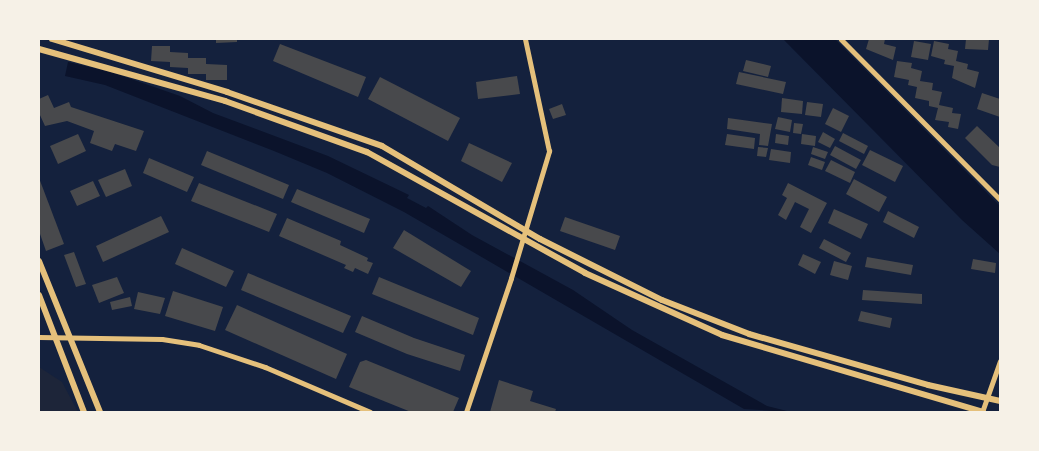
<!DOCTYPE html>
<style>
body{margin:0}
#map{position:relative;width:1039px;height:451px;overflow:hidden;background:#14213d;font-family:"Archivo Narrow",sans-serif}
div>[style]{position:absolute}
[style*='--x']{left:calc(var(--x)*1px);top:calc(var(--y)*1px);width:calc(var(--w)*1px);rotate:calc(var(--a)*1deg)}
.green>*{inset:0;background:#1d2539}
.water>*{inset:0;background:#0b132b}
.building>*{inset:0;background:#48494c}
.minor>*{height:4.5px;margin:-2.25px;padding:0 2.25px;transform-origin:2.25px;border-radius:2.25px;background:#e5c07b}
.tertiary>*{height:5px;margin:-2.5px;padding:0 2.5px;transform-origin:2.5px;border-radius:2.5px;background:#e5c07b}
.secondary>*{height:6px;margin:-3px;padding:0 3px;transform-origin:3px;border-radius:3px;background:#e5c07b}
span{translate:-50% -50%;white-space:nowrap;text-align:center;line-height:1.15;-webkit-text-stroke:4.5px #f6f1e7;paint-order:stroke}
.frame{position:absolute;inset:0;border:40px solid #f6f1e7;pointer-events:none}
</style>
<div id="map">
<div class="green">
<div style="clip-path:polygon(39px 367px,62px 382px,78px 412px,39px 412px)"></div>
</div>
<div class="water">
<div style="clip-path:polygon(783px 39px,835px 39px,1000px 206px,1000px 254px,962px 220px)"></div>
<div style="clip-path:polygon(68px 62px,111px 72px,180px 96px,213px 113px,328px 156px,409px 195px,407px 198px,426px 208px,428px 206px,472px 235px,573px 290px,632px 330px,767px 406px,791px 412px,744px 409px,404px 212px,327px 173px,274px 151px,105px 85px,65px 76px)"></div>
</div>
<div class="building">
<div style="clip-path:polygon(216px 39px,237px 39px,237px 42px,216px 43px)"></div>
<div style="clip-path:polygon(869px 39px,885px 39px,884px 44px,896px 47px,893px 60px,866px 49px)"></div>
<div style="clip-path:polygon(966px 39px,989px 39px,988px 50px,965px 49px)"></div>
<div style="clip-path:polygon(914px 41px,931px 44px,928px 60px,911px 57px)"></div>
<div style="clip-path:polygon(934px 41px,949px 44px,948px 49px,958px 51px,956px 61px,968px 64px,967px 69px,979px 72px,975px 88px,952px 78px,954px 66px,944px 64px,945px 60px,931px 56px)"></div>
<div style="clip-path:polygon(280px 44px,366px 77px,358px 97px,273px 61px)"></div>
<div style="clip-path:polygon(152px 46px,170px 46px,170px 52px,188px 53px,188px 58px,206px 58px,206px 64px,227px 65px,227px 80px,206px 80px,206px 74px,188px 74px,188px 68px,170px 67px,170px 62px,151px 61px)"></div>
<div style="clip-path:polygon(746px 60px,771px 66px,768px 77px,743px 71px)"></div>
<div style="clip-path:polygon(897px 61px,912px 63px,911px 68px,922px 71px,920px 81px,933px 83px,932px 90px,942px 92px,939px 105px,953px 108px,952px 113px,961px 114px,958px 129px,948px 127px,949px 122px,935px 120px,938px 108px,929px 106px,929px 101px,915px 98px,917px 87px,908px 85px,909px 80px,894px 77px)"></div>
<div style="clip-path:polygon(739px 72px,786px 82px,783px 94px,736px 84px)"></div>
<div style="clip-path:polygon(517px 76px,520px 94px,478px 99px,476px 82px)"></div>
<div style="clip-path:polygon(380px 77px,460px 118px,448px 141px,368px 99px)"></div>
<div style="clip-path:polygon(982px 93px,1000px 99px,1000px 117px,977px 109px)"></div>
<div style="clip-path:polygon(48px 95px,54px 108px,69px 102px,71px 107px,144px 131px,136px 151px,115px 144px,112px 151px,90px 143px,94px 131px,67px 121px,45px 126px,39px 113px,39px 99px)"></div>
<div style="clip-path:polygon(782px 98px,803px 101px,802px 114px,781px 112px)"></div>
<div style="clip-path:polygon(807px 102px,823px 104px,821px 117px,805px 115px)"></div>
<div style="clip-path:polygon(562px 104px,566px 115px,553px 119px,549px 109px)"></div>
<div style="clip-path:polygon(833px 108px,849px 116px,841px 132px,825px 124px)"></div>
<div style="clip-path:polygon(778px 117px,792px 120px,790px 132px,775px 129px)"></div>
<div style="clip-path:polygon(728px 118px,772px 124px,768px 146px,759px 145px,760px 134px,727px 129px)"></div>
<div style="clip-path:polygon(794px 123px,803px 124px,801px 134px,793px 133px)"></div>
<div style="clip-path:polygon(977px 126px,1000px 148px,1000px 167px,992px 165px,965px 138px)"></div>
<div style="clip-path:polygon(823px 132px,835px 139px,830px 148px,818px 142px)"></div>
<div style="clip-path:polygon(843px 133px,868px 146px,864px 154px,839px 141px)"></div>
<div style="clip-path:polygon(78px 134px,86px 151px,58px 164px,50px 146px)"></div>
<div style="clip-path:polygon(727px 134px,755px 138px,754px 149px,725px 145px)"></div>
<div style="clip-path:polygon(776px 134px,789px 136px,788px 145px,775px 143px)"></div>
<div style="clip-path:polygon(802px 134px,816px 136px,815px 146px,801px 144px)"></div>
<div style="clip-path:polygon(469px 143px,512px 163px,502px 182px,461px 161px)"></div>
<div style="clip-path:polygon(835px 146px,861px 160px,856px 169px,830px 155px)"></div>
<div style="clip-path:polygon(758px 147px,768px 148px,766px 157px,757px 156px)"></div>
<div style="clip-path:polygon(813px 147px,828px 152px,825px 159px,811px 154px)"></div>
<div style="clip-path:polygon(771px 149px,791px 152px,790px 163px,769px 160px)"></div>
<div style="clip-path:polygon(870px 150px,903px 166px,895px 182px,862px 165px)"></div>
<div style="clip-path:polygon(207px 151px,289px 185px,283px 199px,201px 165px)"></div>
<div style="clip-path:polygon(811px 157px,825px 162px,822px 170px,808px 165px)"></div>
<div style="clip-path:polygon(149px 158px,194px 177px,187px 192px,143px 173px)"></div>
<div style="clip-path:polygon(831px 160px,855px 172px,850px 183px,825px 171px)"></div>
<div style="clip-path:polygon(125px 169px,132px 186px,106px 197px,98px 180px)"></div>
<div style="clip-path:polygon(39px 178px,64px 244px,46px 251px,39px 231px)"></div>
<div style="clip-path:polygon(854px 179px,887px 197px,879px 212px,846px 194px)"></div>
<div style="clip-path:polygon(93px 181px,100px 196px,77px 206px,70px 191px)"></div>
<div style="clip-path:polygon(199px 183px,277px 214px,269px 232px,191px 201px)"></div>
<div style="clip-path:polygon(788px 183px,827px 203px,811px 233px,800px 227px,809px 209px,795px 202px,786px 220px,778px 215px,787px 198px,782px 195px)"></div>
<div style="clip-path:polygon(297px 189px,370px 219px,364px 233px,291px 202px)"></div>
<div style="clip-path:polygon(834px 209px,868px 224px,861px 239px,828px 223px)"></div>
<div style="clip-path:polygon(888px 211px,919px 227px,914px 238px,883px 222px)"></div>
<div style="clip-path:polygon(161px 216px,169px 232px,103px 262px,96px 246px)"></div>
<div style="clip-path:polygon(565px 217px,620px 236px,615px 250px,560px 231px)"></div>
<div style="clip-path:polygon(287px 218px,341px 241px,340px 245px,368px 258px,367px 261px,373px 263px,368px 274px,355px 268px,353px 272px,344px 268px,346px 265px,279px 236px)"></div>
<div style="clip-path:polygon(404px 230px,471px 271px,461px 287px,393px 248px)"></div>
<div style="clip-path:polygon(824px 239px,851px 253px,846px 262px,819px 248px)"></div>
<div style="clip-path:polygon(182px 248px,234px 271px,226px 287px,175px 264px)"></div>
<div style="clip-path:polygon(74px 252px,86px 284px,76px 287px,64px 255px)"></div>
<div style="clip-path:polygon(803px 254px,821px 262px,815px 274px,798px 265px)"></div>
<div style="clip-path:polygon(867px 257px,913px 265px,911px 275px,865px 267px)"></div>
<div style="clip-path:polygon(973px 259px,996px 263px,995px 273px,971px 269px)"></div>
<div style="clip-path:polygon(834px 261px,852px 266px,848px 280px,830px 275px)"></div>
<div style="clip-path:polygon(248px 273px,351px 316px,343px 333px,241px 290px)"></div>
<div style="clip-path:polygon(117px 277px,124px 293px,99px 303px,92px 285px)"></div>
<div style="clip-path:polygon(379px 277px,479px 318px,473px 335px,372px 294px)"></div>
<div style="clip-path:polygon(863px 290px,922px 294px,922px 304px,862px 300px)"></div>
<div style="clip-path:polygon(173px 291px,223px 307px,215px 331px,165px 316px)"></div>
<div style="clip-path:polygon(138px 292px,165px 298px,160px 314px,134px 309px)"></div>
<div style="clip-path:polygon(130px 297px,132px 306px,112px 310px,110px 302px)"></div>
<div style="clip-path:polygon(237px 305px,347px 354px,336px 379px,225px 330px)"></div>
<div style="clip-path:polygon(861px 311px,892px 318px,890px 328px,858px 321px)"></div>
<div style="clip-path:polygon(362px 316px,414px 338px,465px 355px,460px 371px,407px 354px,355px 332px)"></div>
<div style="clip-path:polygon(366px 360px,459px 398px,453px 412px,411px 412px,349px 387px,360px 362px)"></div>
<div style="clip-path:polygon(499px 380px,533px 391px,530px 401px,556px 409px,555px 412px,490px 412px)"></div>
</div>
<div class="minor">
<div style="--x:841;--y:39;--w:226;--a:45.2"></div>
</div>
<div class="tertiary">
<div style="--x:39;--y:337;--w:123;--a:0.9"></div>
<div style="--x:162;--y:339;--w:37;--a:9"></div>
<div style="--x:199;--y:345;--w:70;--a:18.4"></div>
<div style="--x:265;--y:367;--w:114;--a:23.2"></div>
<div style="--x:466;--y:412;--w:141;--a:-71.4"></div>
<div style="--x:511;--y:278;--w:133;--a:-73.3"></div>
<div style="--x:549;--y:151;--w:115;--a:-102.1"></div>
<div style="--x:982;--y:412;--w:54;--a:-70.6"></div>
</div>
<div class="secondary">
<div style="--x:52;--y:39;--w:183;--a:16.8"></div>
<div style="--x:227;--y:92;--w:164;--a:19.2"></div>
<div style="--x:382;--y:146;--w:183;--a:30.5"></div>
<div style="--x:540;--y:239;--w:136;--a:26.6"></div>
<div style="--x:662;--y:300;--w:93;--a:21.3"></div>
<div style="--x:749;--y:334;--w:186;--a:15.9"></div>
<div style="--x:928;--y:385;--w:74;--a:12.5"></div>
<div style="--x:39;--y:49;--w:193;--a:15.6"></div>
<div style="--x:225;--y:101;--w:151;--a:19.8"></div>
<div style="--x:367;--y:152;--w:249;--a:29"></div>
<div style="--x:585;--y:273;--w:150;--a:24.3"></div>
<div style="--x:722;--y:335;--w:272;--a:16.4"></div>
<div style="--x:39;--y:261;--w:163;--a:68"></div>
<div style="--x:39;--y:295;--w:125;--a:69"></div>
</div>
<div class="frame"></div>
</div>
